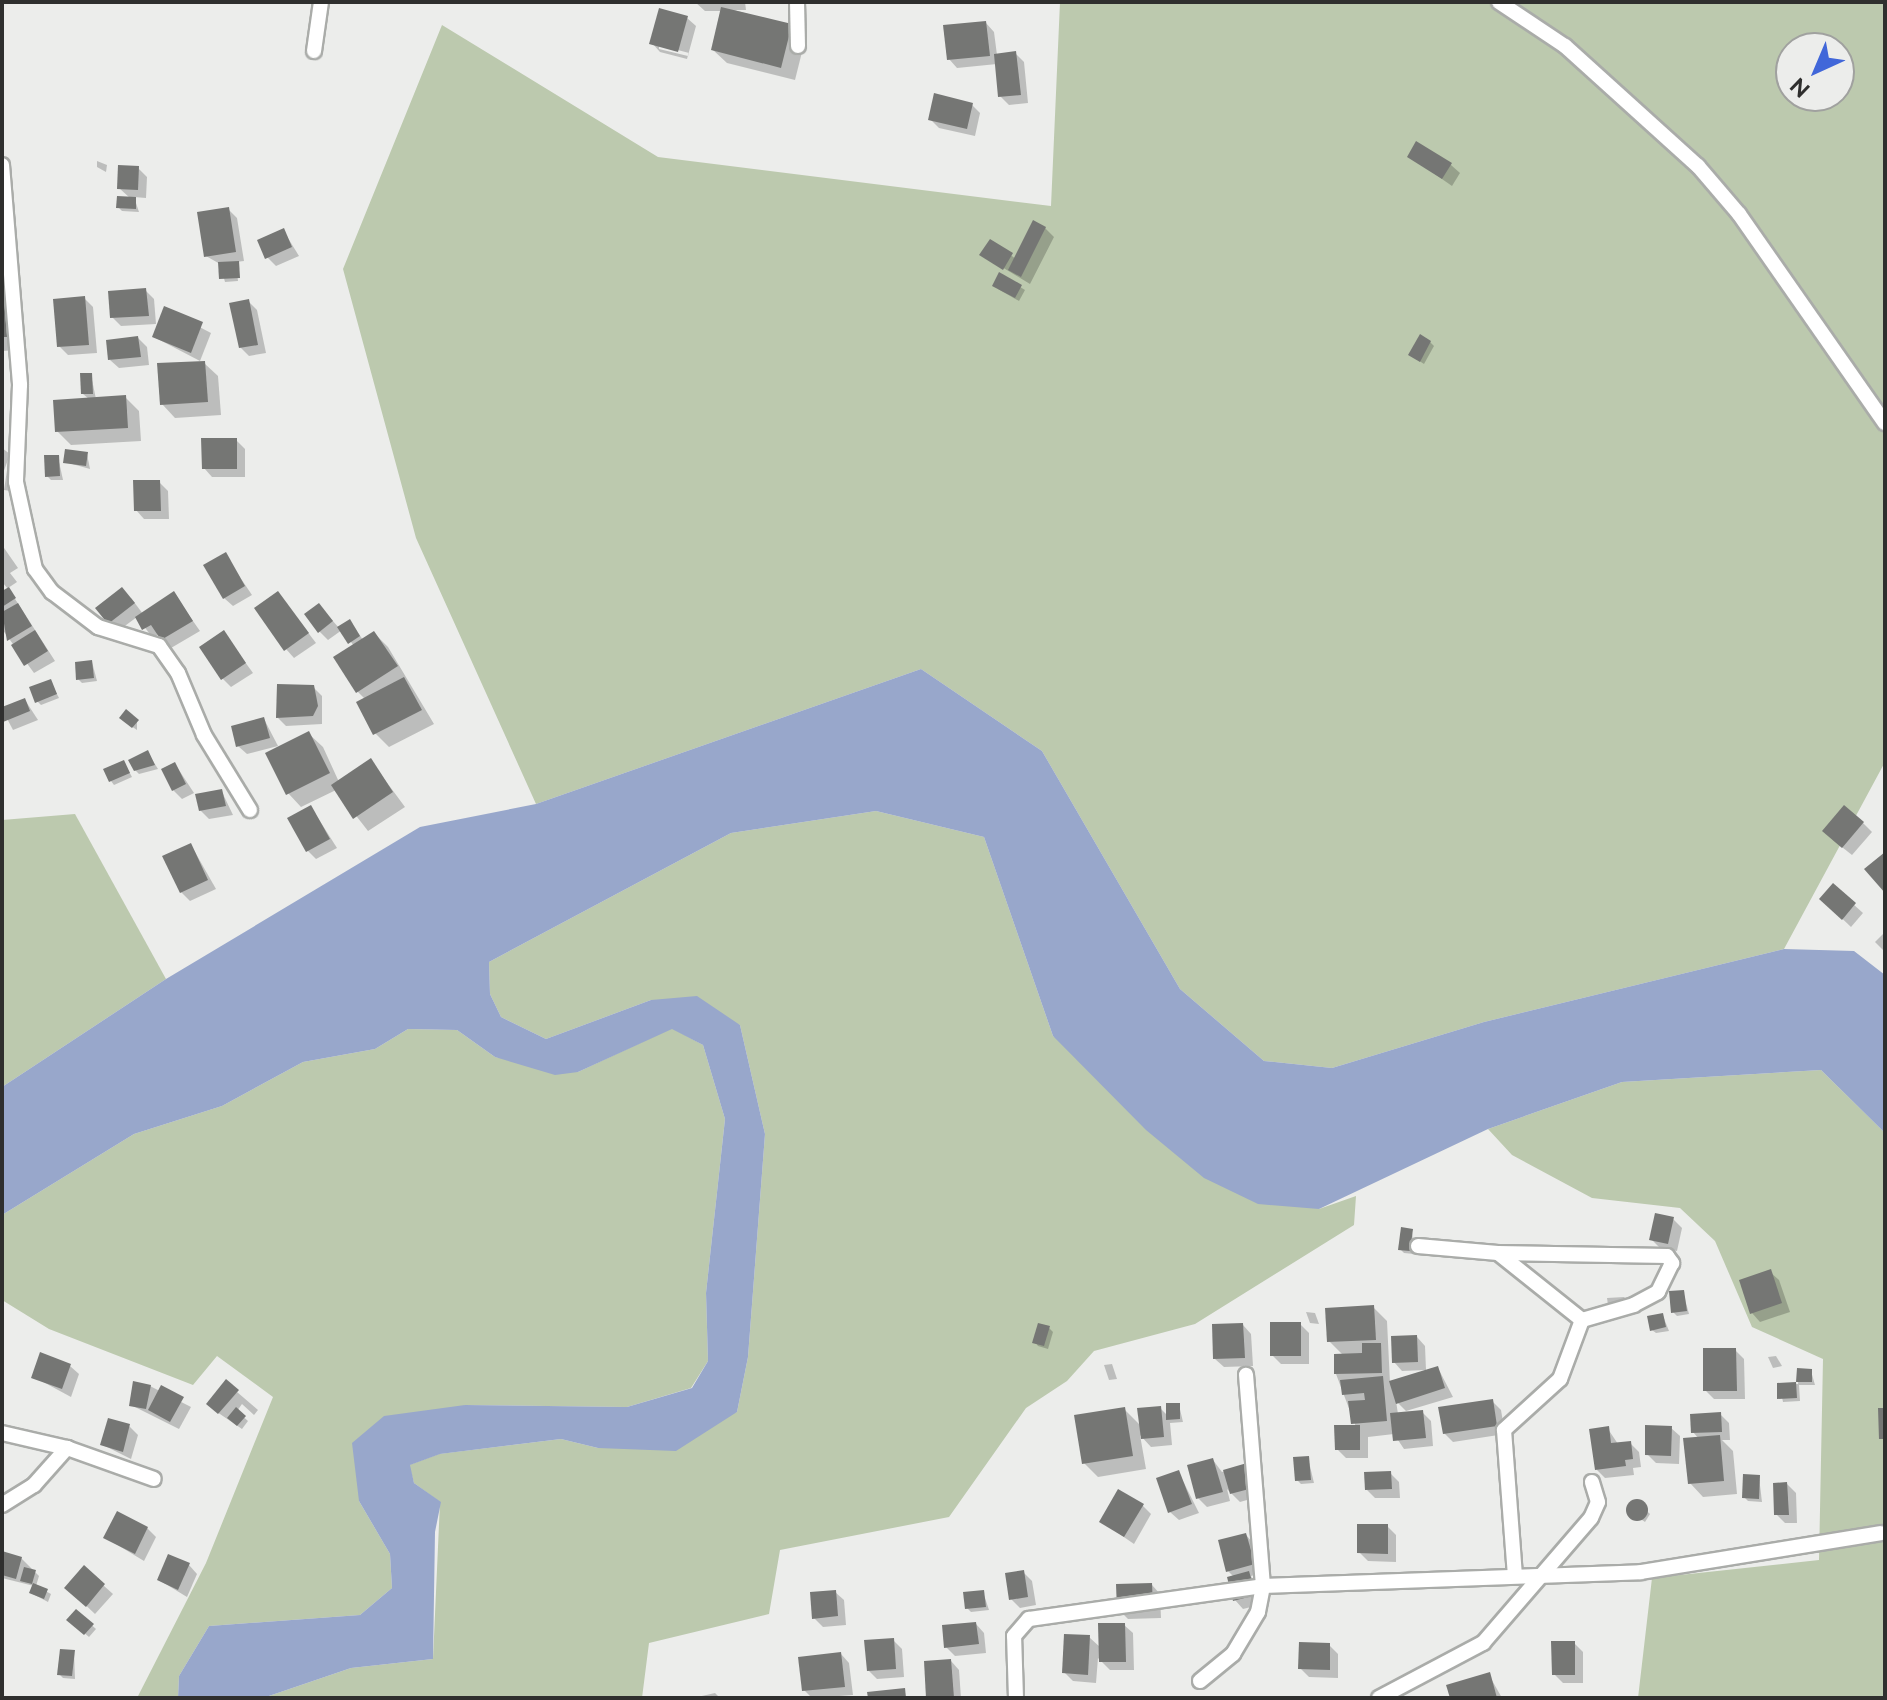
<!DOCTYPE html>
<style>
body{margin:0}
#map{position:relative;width:1887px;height:1700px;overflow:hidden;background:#ecedeb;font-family:Raleway,sans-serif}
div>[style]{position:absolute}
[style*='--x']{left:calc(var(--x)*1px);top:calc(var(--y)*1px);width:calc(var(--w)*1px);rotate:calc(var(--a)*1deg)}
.green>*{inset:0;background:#bcc9ae}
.water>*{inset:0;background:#98a7cb}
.shadow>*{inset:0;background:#0003}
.building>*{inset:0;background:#757674}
.round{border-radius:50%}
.roads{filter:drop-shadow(2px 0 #aaaca9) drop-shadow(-2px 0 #aaaca9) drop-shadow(0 2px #aaaca9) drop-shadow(0 -2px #aaaca9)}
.street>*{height:14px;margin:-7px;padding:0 7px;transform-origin:7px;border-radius:7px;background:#fff}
span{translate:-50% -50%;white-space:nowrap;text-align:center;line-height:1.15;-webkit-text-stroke:8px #ecedeb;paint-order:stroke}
.frame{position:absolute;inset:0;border:4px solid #2f2f2e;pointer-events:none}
.north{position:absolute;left:1775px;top:32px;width:80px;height:80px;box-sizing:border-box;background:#ecedeb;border:2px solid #a0a19f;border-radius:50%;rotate:224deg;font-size:22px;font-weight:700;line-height:32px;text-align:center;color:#2f2f2e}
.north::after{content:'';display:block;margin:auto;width:28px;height:36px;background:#4167d9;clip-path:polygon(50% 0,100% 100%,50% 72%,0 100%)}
</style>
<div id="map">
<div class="green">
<div style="clip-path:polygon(evenodd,1060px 2px,1885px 2px,1885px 762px,1784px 949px,1484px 1022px,1332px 1068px,1264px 1061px,1180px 989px,1042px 751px,921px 669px,536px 804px,416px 538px,343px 269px,442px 25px,658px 157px,1051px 206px,1060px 2px,1791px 48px,1839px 48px,1839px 96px,1791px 96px,1791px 48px)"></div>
<div style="clip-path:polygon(876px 811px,984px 837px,1053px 1036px,1319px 1209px,1356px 1196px,1354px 1225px,1195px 1324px,1094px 1351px,1067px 1381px,1026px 1408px,949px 1517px,780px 1550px,769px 1614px,649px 1643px,642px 1698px,263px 1698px,351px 1668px,433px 1659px,440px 1502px,414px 1483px,409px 1465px,439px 1454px,561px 1439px,598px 1448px,737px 1412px,748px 1357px,765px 1134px,740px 1025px,651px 1000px,546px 1039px,501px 1017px,490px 994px,489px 962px,731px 833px)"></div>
<div style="clip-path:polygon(75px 814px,166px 979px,2px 1087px,2px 820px)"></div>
<div style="clip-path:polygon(672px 1028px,703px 1045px,725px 1119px,706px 1293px,708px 1361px,691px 1388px,627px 1407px,465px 1405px,359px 1501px,390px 1554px,392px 1588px,360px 1615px,209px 1626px,179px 1676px,178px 1698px,137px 1698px,206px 1563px,273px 1397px,217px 1356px,193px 1385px,49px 1329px,2px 1300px,2px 1215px,134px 1134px,222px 1106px,303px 1062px,375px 1049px,408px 1029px,457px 1030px,495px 1057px,578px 1072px)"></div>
<div style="clip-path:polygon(1821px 1070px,1885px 1133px,1885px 1698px,1638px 1698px,1652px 1578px,1819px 1560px,1823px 1359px,1752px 1327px,1715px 1241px,1680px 1208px,1592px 1198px,1512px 1155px,1488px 1129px,1622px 1082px)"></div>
</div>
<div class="water">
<div style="clip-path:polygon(921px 669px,1042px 751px,1180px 989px,1264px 1061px,1332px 1068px,1484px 1022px,1784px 949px,1854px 951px,1885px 975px,1885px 1133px,1821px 1070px,1622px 1082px,1488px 1129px,1319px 1209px,1258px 1204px,1204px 1178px,1146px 1130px,1053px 1036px,984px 837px,876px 811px,731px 833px,489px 962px,490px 994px,501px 1017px,546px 1039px,651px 1000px,697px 996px,740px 1025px,765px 1134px,748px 1357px,737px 1412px,676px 1451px,598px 1448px,561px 1439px,440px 1454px,410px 1465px,414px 1483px,441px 1502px,435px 1532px,433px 1659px,351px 1668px,263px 1698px,178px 1698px,179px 1676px,209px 1626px,360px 1615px,392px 1588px,390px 1554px,359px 1501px,352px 1443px,384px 1416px,465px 1405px,627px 1407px,692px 1388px,708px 1361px,706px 1293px,725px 1119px,703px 1045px,672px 1029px,578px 1072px,555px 1075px,495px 1057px,457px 1030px,408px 1029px,375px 1049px,303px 1062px,222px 1106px,134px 1134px,2px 1215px,2px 1087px,166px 979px,420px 827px,536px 804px)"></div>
</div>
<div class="shadow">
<div style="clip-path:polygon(695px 2px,745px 2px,746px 10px,734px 10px,791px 26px,805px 40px,795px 80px,727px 63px,713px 50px,722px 11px,705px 11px)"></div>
<div style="clip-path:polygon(evenodd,687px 18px,696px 26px,687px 59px,660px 52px,652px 43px,687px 18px,659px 45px,689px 53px,688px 56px,659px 49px,659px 45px)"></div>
<div style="clip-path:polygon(986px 23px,994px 32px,997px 55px,1015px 53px,1024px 62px,1028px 103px,1009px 105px,1000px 96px,997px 64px,957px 68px,949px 59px)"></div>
<div style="clip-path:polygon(971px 104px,980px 113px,975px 136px,939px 128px,930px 119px)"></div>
<div style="clip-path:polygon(1409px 156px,1451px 165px,1460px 173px,1452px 186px)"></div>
<div style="clip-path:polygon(97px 161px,107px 165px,106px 172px,97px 167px)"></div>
<div style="clip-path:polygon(138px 168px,147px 177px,146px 198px,134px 197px,139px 212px,122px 211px,118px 207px,130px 198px,119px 188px)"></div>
<div style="clip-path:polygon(228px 209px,237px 218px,244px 261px,236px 262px,238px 281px,225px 282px,220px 264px,206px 256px)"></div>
<div style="clip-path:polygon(1045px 228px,1054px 237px,1030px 284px,982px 255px,991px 241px,1016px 259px)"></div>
<div style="clip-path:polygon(283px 230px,299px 256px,276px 266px,267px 257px)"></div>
<div style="clip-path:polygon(1000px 275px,1025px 290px,1019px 301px,998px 289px)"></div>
<div style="clip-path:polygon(145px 290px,154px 299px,156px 324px,121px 326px,112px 317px)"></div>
<div style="clip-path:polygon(2px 298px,20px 350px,2px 351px)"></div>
<div style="clip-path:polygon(85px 299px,93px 307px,97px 353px,68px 355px,59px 346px)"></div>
<div style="clip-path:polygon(248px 301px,257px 310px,266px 353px,249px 356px,240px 347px)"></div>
<div style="clip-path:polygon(165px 309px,211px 333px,200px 361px,154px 337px)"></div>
<div style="clip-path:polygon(138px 338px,147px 347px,149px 365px,119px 368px,110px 360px)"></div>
<div style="clip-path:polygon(1430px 342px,1434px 346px,1424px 364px,1410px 355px)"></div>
<div style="clip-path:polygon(204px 363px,218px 376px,221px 415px,175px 418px,162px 404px)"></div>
<div style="clip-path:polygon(91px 375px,96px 399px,125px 397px,139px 411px,141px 441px,71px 445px,57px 431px,89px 399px,83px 394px)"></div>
<div style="clip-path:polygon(236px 440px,245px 449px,245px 477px,212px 477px,204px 468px)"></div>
<div style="clip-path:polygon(2px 448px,22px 463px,17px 492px,4px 490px,9px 457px,2px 476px)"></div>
<div style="clip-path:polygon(87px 454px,90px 469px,65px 462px)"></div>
<div style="clip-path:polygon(58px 457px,63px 480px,51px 480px,47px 476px)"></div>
<div style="clip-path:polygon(159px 482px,168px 491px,169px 519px,144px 519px,136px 510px)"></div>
<div style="clip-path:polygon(2px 545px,18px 568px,10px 573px,17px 582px,8px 588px,55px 661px,34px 673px,2px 629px,2px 594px,9px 590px,2px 582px)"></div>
<div style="clip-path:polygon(225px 555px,252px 595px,233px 606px,224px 598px)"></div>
<div style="clip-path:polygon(278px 593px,316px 643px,294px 658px,286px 649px)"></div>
<div style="clip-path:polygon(174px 594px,200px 631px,171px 648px,159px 634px,152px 637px,137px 617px,118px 631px,109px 623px,131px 598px,143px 614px)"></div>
<div style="clip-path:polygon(319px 605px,339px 628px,353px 625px,363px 640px,374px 633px,388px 647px,434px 724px,389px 747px,375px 733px,365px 699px,358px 692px,354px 646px,342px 630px,328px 640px,319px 631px)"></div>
<div style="clip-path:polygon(224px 633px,253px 673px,231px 687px,222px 678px)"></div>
<div style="clip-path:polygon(92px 662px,97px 681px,82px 683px,78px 679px)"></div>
<div style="clip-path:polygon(50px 681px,59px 698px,41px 705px,37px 701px)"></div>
<div style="clip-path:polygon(313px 687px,322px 696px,322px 724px,286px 726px,278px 718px)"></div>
<div style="clip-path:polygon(25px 700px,38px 720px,13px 730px,2px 709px)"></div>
<div style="clip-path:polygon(264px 719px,278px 746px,247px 754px,238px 746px)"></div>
<div style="clip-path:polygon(137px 721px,137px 730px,125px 722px)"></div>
<div style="clip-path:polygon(309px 734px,323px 747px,339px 782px,371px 761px,405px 807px,368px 831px,336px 790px,301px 807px,288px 793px)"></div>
<div style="clip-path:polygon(148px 753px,158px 769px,139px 774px,135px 770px)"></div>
<div style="clip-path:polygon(124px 762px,132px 777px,114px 785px,111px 781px)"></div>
<div style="clip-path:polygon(175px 764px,194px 793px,182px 799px,173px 790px)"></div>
<div style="clip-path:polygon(222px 792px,233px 815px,209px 819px,200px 810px)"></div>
<div style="clip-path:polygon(311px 807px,337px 848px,316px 859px,307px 850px)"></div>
<div style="clip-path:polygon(1863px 823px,1872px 832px,1852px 855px,1833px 840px)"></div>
<div style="clip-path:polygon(191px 845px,216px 889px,190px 901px,181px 892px)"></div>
<div style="clip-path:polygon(1833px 886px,1863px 913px,1851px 927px,1830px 907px)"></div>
<div style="clip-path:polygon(1885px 932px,1885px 952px,1875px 942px)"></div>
<div style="clip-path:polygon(1673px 1219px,1682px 1228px,1677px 1251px,1660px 1248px,1651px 1239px)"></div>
<div style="clip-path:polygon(1412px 1231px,1414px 1254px,1404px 1253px,1400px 1249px)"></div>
<div style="clip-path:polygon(1770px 1272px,1779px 1280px,1790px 1312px,1760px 1322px,1752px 1313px)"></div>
<div style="clip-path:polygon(1683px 1292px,1689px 1314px,1677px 1316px,1673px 1312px)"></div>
<div style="clip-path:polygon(1624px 1297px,1628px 1301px,1608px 1305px,1607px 1298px)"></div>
<div style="clip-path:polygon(1373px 1307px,1387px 1321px,1390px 1383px,1438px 1368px,1453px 1397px,1406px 1411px,1396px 1401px,1398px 1414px,1422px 1412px,1431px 1421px,1433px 1446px,1404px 1449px,1394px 1434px,1368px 1437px,1368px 1458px,1346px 1458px,1337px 1449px,1356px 1427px,1336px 1374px,1344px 1356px,1329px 1341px)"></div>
<div style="clip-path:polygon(1306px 1312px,1315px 1313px,1319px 1324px,1310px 1323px)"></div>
<div style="clip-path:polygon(1663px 1316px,1669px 1331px,1656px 1333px,1652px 1330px)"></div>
<div style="clip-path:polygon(1300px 1324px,1309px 1333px,1309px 1364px,1281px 1364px,1272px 1355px)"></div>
<div style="clip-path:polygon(1243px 1325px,1251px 1334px,1253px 1366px,1224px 1367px,1215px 1359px)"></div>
<div style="clip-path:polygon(1049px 1328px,1053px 1332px,1048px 1349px,1038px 1346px,1035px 1342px)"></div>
<div style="clip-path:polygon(1417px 1337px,1425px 1346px,1426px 1370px,1402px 1371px,1394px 1362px)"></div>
<div style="clip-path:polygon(1735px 1350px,1744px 1359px,1745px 1399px,1714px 1399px,1705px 1390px)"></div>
<div style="clip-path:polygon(1776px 1356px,1782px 1366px,1773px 1368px,1768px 1357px)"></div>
<div style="clip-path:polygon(1112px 1364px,1117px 1379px,1109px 1380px,1104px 1365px)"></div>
<div style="clip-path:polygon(70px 1366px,79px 1374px,71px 1397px,34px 1377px)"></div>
<div style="clip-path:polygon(1799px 1370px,1811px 1371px,1815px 1385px,1799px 1385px,1800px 1401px,1783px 1402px,1779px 1384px,1798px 1384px)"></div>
<div style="clip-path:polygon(150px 1386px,191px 1407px,179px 1429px,131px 1405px)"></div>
<div style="clip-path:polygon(237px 1392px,258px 1410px,254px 1415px,242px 1404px,237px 1411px,248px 1421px,242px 1429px,217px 1412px)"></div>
<div style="clip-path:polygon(1492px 1401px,1501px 1410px,1505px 1434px,1453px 1442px,1444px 1433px)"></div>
<div style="clip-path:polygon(1179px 1405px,1183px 1422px,1170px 1423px,1172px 1445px,1151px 1447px,1140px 1435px,1146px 1469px,1098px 1477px,1084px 1463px,1124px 1409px,1141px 1426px,1160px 1408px,1168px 1416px)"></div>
<div style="clip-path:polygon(1720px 1414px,1729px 1423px,1730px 1440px,1722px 1440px,1733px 1451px,1737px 1494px,1703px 1497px,1690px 1483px,1699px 1439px,1693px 1432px)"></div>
<div style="clip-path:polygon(129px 1426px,138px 1435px,131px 1459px,103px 1445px)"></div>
<div style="clip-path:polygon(1671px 1428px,1680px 1436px,1679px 1464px,1656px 1463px,1647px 1454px)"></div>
<div style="clip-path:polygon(1608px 1429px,1618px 1444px,1630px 1443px,1639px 1452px,1641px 1467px,1633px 1468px,1634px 1475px,1605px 1478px,1597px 1470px)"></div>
<div style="clip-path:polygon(1308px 1458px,1314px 1483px,1301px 1484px,1297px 1480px)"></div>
<div style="clip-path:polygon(1213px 1460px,1222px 1472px,1246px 1465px,1261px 1496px,1240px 1502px,1227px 1489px,1230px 1501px,1207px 1507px,1198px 1498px)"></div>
<div style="clip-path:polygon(1179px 1473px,1199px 1513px,1179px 1520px,1170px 1512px)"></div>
<div style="clip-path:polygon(1390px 1473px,1399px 1482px,1400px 1498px,1375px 1498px,1367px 1490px)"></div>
<div style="clip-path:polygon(1759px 1477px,1762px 1502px,1748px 1501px,1744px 1497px)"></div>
<div style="clip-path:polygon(1787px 1484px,1796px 1493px,1797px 1523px,1785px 1523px,1776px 1514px)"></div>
<div style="clip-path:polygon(1637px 1502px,1650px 1514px,1645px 1522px,1629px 1511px)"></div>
<div style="clip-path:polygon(1142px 1505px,1151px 1514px,1134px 1544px,1102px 1522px)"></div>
<div style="clip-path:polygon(1387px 1526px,1396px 1535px,1396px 1562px,1368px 1561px,1359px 1552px)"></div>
<div style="clip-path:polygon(147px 1528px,156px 1537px,144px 1561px,106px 1538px)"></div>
<div style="clip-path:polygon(1246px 1535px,1254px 1544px,1262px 1573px,1251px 1576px,1263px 1604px,1243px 1609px,1235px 1600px,1234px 1577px,1228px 1571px)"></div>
<div style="clip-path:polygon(2px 1553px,21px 1558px,39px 1576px,36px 1586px,51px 1594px,48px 1602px,31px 1593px,34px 1586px,2px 1578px)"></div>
<div style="clip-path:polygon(189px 1565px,197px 1574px,187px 1597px,159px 1580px)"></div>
<div style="clip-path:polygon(84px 1568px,113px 1594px,95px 1614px,76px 1596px)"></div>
<div style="clip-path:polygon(1023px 1572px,1032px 1581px,1036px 1605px,1020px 1608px,1011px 1599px)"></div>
<div style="clip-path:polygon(1152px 1585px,1160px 1594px,1161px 1618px,1128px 1619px,1119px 1610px)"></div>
<div style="clip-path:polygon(835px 1592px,844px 1600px,846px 1625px,823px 1627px,814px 1618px)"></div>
<div style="clip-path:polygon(983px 1592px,989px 1610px,971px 1612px,967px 1608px)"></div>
<div style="clip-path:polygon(76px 1611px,96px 1629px,89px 1637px,69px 1620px)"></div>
<div style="clip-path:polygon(976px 1624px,984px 1633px,986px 1653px,955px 1656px,946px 1647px)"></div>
<div style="clip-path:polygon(1124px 1625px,1133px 1633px,1134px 1670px,1110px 1670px,1098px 1658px,1096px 1683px,1073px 1681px,1064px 1672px,1089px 1637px,1101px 1648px)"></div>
<div style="clip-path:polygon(893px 1640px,902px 1649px,904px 1677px,877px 1679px,868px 1670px)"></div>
<div style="clip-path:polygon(1574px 1643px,1583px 1652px,1583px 1683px,1563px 1683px,1554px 1674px)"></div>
<div style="clip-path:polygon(1329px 1645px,1338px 1654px,1338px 1678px,1309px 1677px,1300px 1668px)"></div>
<div style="clip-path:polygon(74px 1652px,75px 1679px,63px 1678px,59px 1674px)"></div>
<div style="clip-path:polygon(841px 1654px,849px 1663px,853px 1695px,812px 1698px,804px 1690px)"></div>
<div style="clip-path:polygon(951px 1661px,959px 1670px,961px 1698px,928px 1698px)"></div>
<div style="clip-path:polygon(1489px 1675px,1502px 1698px,1452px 1698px)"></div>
<div style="clip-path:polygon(715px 1693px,720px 1698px,693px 1698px)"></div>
</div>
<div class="building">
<div style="clip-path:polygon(721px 7px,792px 24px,781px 68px,711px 50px)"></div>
<div style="clip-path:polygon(659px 8px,688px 16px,678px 52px,649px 44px)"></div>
<div style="clip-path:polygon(986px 21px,990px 56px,947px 60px,943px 25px)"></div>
<div style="clip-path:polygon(1016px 51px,1021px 95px,998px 97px,994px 54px)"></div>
<div style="clip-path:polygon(934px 93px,973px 103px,967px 129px,928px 120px)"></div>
<div style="clip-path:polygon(1416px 141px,1452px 163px,1442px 179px,1407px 157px)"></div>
<div style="clip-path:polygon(118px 165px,139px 166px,138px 190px,117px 189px)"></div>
<div style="clip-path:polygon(117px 196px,136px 197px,136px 209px,116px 208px)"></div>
<div style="clip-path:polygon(229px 207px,236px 252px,204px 257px,197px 212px)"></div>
<div style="clip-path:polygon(1033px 220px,1046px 227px,1021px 277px,1008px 270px)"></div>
<div style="clip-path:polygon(284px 228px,292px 247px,265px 259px,257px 240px)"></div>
<div style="clip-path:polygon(990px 239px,1013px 253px,1003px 270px,979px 255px)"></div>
<div style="clip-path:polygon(239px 261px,240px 278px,219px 279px,218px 262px)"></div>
<div style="clip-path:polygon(999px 272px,1022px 285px,1015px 298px,992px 286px)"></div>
<div style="clip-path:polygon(146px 288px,149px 316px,110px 318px,108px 291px)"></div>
<div style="clip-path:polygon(2px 296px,8px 296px,8px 337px,2px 337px)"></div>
<div style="clip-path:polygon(85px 296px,89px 345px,57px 347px,53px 299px)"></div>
<div style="clip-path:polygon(249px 299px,258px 345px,239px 348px,229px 303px)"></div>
<div style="clip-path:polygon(164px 306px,203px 322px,191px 353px,152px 337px)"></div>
<div style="clip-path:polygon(1420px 334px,1431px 341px,1420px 362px,1408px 355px)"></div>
<div style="clip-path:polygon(138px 336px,141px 357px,108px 360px,106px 340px)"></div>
<div style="clip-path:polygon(205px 361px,208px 402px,160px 405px,157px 363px)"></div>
<div style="clip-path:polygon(80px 373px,92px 373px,93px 394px,81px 394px)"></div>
<div style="clip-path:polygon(126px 395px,128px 428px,55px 432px,53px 400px)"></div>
<div style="clip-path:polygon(201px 438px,237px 438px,237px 469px,202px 469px)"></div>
<div style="clip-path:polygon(65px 449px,88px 452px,86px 466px,63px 463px)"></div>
<div style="clip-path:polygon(44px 455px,59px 455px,60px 476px,45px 477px)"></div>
<div style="clip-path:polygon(133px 480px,160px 480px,161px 511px,134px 511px)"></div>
<div style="clip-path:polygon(226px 552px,245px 586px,223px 599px,203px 565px)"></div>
<div style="clip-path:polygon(9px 587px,16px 598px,2px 607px,2px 591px)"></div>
<div style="clip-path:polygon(122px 587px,135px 603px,108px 624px,95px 608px)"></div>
<div style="clip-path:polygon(174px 591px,193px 621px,161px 640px,151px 625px,142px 630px,135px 617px)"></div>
<div style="clip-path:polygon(278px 591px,309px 633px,284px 651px,254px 608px)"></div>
<div style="clip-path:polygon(18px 603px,32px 626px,7px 641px,2px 612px)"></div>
<div style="clip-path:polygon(319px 603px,333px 621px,318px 633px,304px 614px)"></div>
<div style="clip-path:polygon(350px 619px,360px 636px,348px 644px,337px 627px)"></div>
<div style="clip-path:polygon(35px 630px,48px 651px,24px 666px,11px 645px)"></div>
<div style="clip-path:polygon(224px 630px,246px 663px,221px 680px,199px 647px)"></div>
<div style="clip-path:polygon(374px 631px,398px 666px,356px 693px,333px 657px)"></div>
<div style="clip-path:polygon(92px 660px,94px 678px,76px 680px,75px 662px)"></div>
<div style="clip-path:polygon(404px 677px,422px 710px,373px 735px,356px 702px)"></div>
<div style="clip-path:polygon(51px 679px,57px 694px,35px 703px,29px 687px)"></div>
<div style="clip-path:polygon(277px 684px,314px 685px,318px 706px,313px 716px,276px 718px)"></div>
<div style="clip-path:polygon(25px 698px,30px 711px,3px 722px,2px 707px)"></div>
<div style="clip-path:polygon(126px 709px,139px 720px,132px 728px,119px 718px)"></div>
<div style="clip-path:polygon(264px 717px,270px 738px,236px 747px,231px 726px)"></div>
<div style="clip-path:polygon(309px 731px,330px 773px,286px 795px,265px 753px)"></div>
<div style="clip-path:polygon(148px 750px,155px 765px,134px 771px,128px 760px)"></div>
<div style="clip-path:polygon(371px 758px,393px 792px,353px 819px,331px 785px)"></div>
<div style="clip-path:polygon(124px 760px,130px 773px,109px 782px,103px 769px)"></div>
<div style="clip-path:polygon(175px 762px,186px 784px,172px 791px,161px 769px)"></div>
<div style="clip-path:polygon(222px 789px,226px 806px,199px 811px,195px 794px)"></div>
<div style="clip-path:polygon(311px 805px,330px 839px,306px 852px,287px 818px)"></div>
<div style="clip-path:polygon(1844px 805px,1864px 822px,1842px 848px,1822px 831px)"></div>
<div style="clip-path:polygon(191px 843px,208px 880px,180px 893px,162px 856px)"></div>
<div style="clip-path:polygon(1885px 852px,1885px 893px,1864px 869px)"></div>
<div style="clip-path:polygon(1833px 883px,1856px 903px,1842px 920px,1819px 899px)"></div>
<div style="clip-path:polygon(1655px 1213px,1674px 1217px,1668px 1244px,1649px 1240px)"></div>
<div style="clip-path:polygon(1401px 1227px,1413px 1229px,1410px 1251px,1398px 1250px)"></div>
<div style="clip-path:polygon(1771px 1269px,1782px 1303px,1750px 1314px,1739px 1280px)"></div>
<div style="clip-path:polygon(1684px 1290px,1687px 1311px,1671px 1313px,1669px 1291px)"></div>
<div style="clip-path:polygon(1374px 1305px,1376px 1340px,1327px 1342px,1325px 1308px)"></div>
<div style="clip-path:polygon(1663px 1313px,1666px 1327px,1650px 1331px,1647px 1316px)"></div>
<div style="clip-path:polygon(1270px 1322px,1301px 1322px,1301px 1356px,1270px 1356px)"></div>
<div style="clip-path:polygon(1038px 1323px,1050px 1326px,1044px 1346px,1032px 1343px)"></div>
<div style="clip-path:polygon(1243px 1323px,1245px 1358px,1213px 1359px,1212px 1324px)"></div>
<div style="clip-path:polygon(1417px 1335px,1418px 1362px,1392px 1363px,1391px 1336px)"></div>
<div style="clip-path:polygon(1362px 1343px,1381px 1343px,1382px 1373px,1334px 1374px,1334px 1354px,1362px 1353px)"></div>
<div style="clip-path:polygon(1703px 1348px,1736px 1348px,1737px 1391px,1703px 1391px)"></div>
<div style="clip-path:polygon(40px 1352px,71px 1364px,62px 1389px,31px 1378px)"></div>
<div style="clip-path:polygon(1438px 1366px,1445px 1388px,1396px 1404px,1389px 1381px)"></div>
<div style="clip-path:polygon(1797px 1368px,1812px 1369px,1812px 1382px,1796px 1382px,1797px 1398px,1777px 1399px,1777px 1383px,1796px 1382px)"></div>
<div style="clip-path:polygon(1383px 1376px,1387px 1421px,1351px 1424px,1348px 1401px,1365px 1400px,1364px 1393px,1342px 1395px,1340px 1380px)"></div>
<div style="clip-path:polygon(226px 1379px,239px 1390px,218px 1414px,206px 1404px)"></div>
<div style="clip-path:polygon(133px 1381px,151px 1385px,146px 1409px,129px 1406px)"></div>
<div style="clip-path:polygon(161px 1385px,184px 1397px,170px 1422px,148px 1410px)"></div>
<div style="clip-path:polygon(1493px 1399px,1497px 1426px,1443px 1434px,1438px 1407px)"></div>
<div style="clip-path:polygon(1166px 1403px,1180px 1403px,1180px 1419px,1166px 1420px)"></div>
<div style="clip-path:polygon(1161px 1406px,1164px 1437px,1141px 1439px,1137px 1408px)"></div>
<div style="clip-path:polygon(236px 1407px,246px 1416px,237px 1426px,227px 1418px)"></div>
<div style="clip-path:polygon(1125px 1407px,1133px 1456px,1082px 1464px,1074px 1415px)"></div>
<div style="clip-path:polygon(1878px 1408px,1885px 1408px,1885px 1439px,1879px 1439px)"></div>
<div style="clip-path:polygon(1423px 1410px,1426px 1438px,1393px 1441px,1390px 1413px)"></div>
<div style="clip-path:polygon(1721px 1412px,1722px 1432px,1691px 1433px,1690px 1414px)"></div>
<div style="clip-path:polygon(108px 1418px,130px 1424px,123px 1452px,100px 1445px)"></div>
<div style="clip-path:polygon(1334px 1425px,1360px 1425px,1360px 1450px,1335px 1450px)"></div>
<div style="clip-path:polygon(1645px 1425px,1672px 1426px,1671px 1456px,1645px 1455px)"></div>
<div style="clip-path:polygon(1609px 1426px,1611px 1443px,1631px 1441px,1633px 1459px,1625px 1460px,1626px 1466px,1595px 1470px,1589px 1429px)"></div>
<div style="clip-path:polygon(1720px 1435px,1724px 1481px,1688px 1484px,1683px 1438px)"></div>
<div style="clip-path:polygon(1309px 1456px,1311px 1480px,1295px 1481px,1293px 1457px)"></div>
<div style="clip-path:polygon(1213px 1458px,1223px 1492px,1196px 1499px,1187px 1465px)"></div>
<div style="clip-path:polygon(1247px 1463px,1253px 1488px,1230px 1494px,1223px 1470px)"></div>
<div style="clip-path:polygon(1179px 1470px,1192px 1504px,1168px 1513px,1156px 1478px)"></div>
<div style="clip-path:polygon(1391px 1471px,1392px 1489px,1365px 1490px,1364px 1472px)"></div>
<div style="clip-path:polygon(1743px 1474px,1760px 1475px,1759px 1499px,1742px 1498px)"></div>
<div style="clip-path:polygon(1787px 1482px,1789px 1515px,1774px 1515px,1773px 1483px)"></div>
<div style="clip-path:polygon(1118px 1489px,1144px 1504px,1124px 1537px,1099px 1522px)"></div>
<div class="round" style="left:1626px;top:1499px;width:22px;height:22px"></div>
<div style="clip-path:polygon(117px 1511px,148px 1527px,135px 1554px,103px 1538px)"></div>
<div style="clip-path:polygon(1357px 1524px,1388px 1524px,1388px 1554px,1357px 1553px)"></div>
<div style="clip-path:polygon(1246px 1533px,1255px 1564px,1226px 1572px,1218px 1540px)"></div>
<div style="clip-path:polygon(2px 1551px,22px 1557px,16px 1579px,2px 1575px)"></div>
<div style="clip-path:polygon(168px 1554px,190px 1563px,178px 1590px,157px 1580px)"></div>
<div style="clip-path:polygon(84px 1565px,105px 1584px,86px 1607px,64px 1588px)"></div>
<div style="clip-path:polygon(24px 1567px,36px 1570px,32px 1584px,20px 1581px)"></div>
<div style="clip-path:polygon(1024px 1570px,1028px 1597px,1009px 1600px,1005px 1573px)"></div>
<div style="clip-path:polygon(1249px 1571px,1256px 1595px,1233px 1601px,1227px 1577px)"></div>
<div style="clip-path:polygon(33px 1583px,48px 1589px,44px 1599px,29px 1593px)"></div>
<div style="clip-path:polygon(1152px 1583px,1153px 1610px,1117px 1611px,1116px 1584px)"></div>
<div style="clip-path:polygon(836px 1590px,838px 1616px,812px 1619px,810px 1592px)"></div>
<div style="clip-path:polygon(984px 1590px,986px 1607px,965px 1609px,963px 1592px)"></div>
<div style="clip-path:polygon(76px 1609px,94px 1624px,84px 1635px,66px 1620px)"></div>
<div style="clip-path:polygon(976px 1622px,979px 1644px,944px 1648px,942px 1625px)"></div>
<div style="clip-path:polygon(1098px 1623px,1125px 1623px,1126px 1662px,1099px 1662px)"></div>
<div style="clip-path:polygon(1064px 1634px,1090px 1635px,1088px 1675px,1062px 1673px)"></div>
<div style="clip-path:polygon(894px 1638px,896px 1669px,867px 1671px,864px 1640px)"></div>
<div style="clip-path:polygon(1551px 1641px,1575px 1641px,1575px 1675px,1552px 1675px)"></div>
<div style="clip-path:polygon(1299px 1642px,1330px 1643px,1330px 1670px,1298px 1669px)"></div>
<div style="clip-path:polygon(60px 1649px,75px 1650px,72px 1676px,57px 1675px)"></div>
<div style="clip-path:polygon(841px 1652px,845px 1687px,802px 1691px,798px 1657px)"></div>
<div style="clip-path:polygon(951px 1659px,954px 1698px,926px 1698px,924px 1661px)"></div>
<div style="clip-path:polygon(1490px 1672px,1497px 1698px,1450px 1698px,1446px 1685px)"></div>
<div style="clip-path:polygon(905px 1688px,906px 1698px,868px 1698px,867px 1692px)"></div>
</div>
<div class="roads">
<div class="street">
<div style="--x:797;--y:2;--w:44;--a:88.7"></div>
<div style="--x:1499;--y:2;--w:79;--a:33.7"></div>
<div style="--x:1565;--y:46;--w:179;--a:42.1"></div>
<div style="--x:1698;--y:166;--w:63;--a:49.5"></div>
<div style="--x:1739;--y:214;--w:255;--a:55.1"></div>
<div style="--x:314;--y:51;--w:49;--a:-81.9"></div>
<div style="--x:2;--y:165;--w:221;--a:85.3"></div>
<div style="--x:20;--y:385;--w:97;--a:92.4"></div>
<div style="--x:16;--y:482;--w:89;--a:77.7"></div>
<div style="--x:35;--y:569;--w:29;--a:54"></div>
<div style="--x:52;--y:592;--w:58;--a:37.3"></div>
<div style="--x:98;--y:627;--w:64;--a:17.3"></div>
<div style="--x:159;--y:646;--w:33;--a:55"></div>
<div style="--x:178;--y:673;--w:67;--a:67.2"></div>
<div style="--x:204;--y:735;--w:88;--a:58.5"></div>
<div style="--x:1418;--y:1246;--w:80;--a:5"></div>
<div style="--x:1498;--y:1253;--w:169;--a:1"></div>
<div style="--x:1667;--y:1256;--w:9;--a:54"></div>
<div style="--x:1672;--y:1263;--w:32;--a:116"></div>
<div style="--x:1658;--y:1292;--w:27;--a:152"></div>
<div style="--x:1634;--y:1305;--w:54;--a:163.9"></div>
<div style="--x:1582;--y:1320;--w:63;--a:110.4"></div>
<div style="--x:1560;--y:1379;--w:76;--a:137.7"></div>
<div style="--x:1504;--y:1430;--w:145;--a:85.7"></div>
<div style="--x:1498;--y:1253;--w:107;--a:38.6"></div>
<div style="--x:2;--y:1433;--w:67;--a:13"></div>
<div style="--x:67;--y:1448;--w:92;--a:19.6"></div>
<div style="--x:2;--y:1505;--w:38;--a:-32"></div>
<div style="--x:34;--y:1485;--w:50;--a:-48.3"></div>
<div style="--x:1200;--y:1681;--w:43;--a:-39.3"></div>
<div style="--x:1233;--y:1654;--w:49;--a:-59.2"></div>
<div style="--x:1258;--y:1612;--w:26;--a:-79"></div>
<div style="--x:1263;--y:1586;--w:212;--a:-94.6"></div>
<div style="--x:1016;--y:1698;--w:62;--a:-91.8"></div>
<div style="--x:1014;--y:1636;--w:23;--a:-49"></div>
<div style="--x:1029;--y:1619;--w:236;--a:-8"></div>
<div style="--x:1263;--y:1586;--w:378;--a:-2.1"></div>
<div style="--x:1641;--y:1572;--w:243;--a:-9.2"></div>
<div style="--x:1379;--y:1698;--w:118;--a:-27.9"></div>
<div style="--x:1483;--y:1643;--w:165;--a:-49.2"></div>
<div style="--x:1591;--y:1518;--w:17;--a:-66"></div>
<div style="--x:1598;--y:1502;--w:21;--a:-107"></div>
</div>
</div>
<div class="frame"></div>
<div class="north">N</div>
</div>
